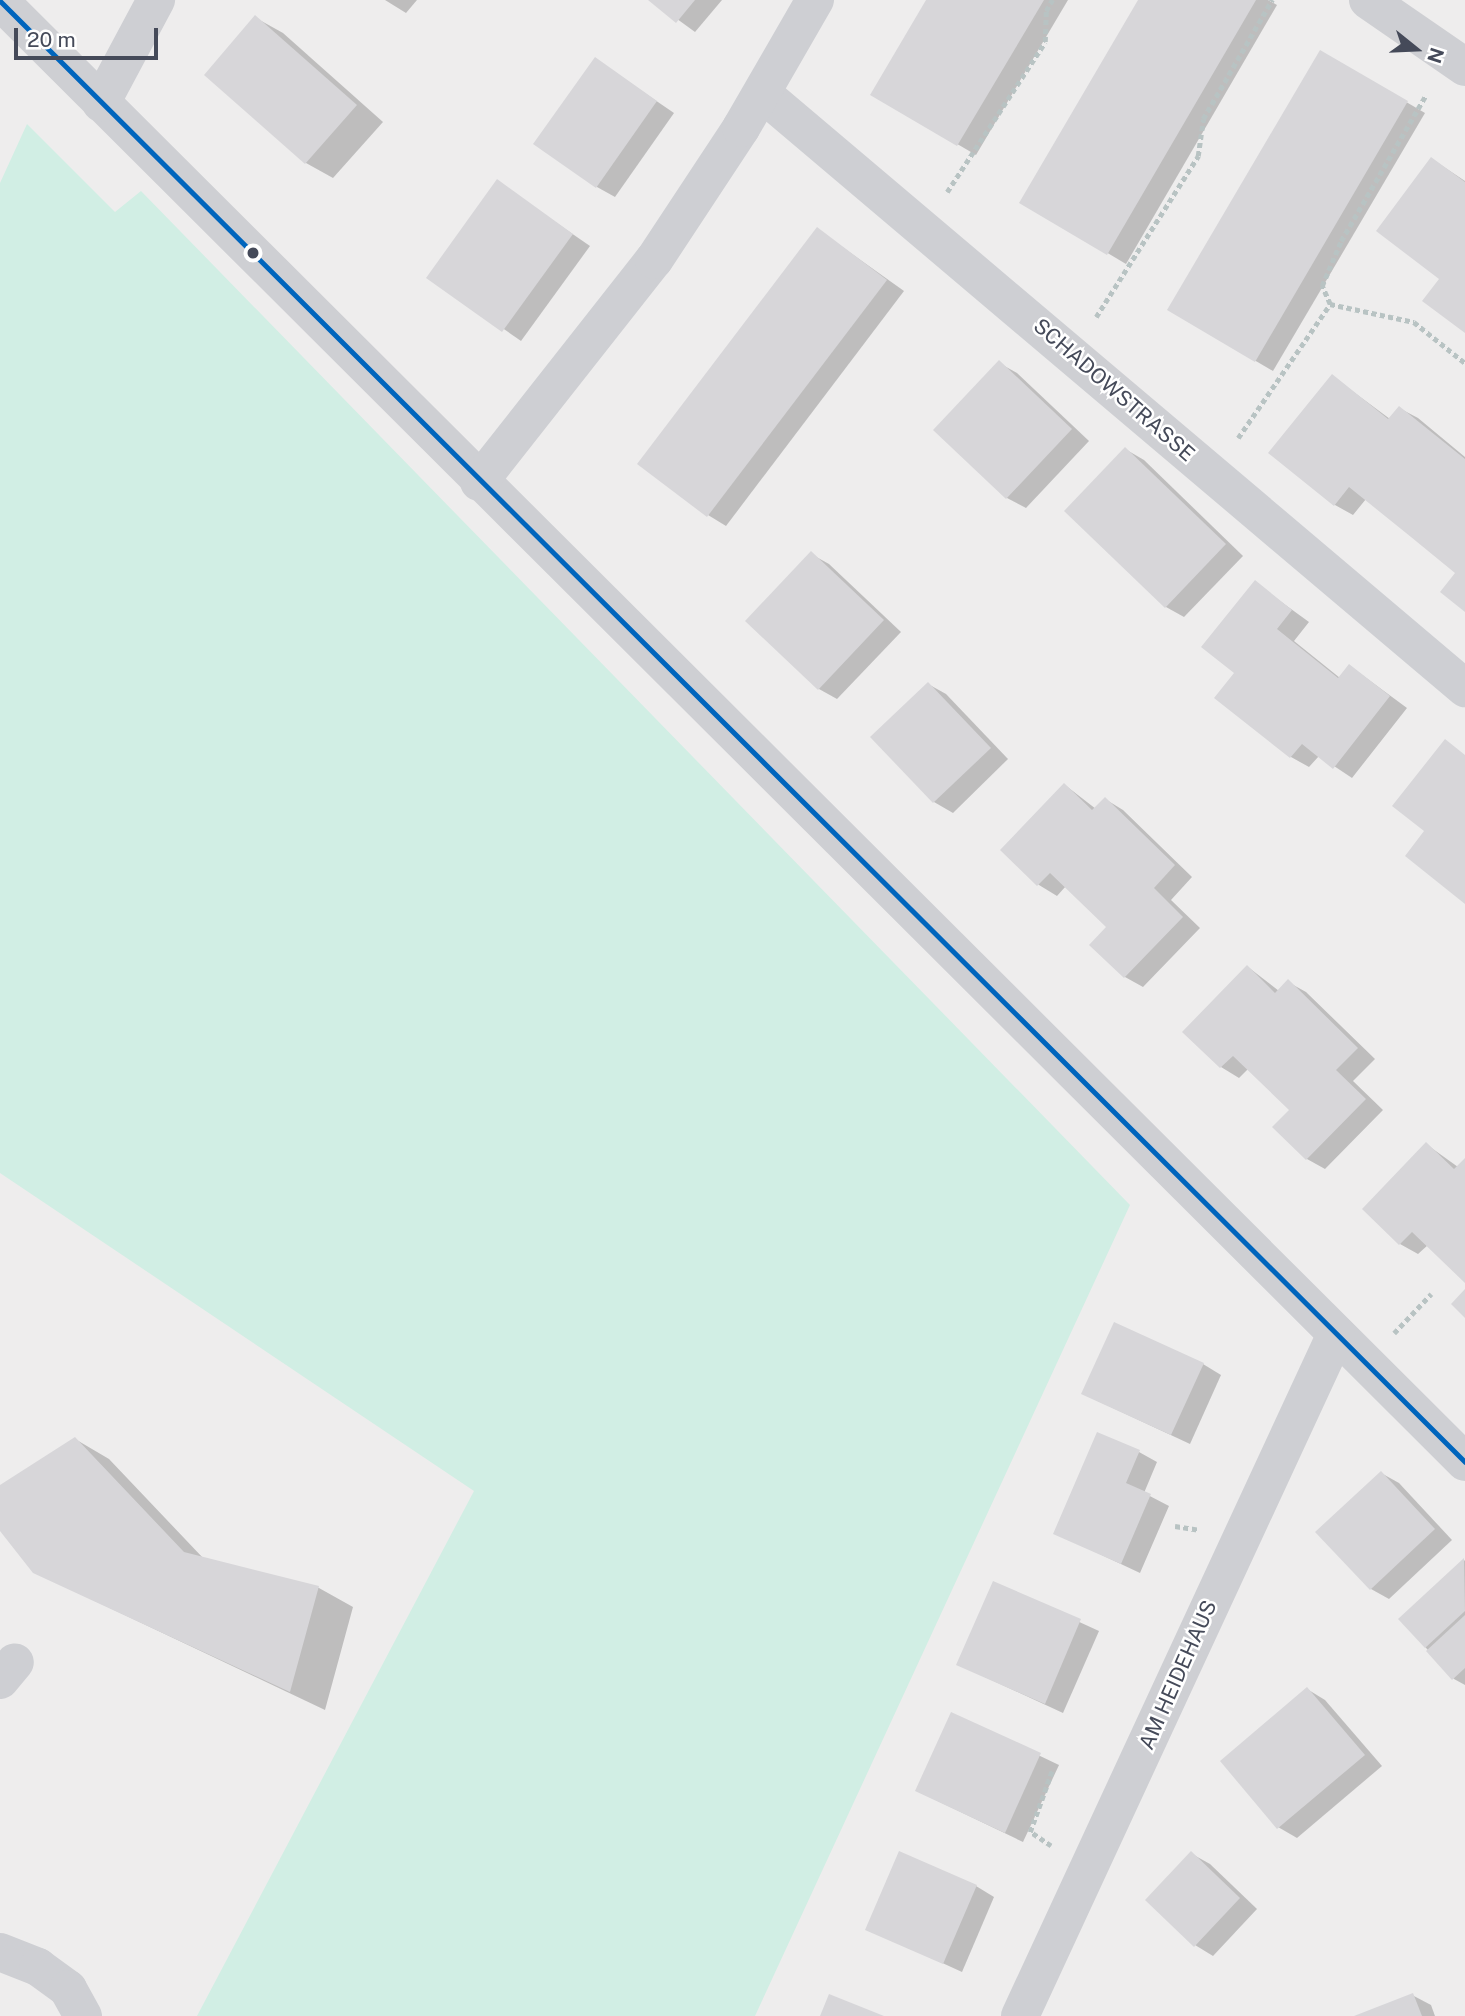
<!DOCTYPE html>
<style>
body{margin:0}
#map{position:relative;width:1465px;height:2016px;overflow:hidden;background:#eeeded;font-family:"Public Sans",sans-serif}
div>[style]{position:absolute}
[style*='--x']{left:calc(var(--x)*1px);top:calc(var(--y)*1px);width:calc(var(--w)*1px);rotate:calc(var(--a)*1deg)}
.green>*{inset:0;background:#d1eee4}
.shadow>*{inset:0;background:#0003}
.building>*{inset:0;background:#d7d6d9}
.path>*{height:4.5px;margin-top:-2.25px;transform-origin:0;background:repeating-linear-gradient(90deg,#b8c3c3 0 5px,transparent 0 8.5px)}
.minor>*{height:38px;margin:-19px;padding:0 19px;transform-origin:19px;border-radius:19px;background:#cecfd3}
.bus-1>*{height:5px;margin:-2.5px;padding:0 2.5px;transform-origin:2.5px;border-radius:2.5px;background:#0065bd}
.dots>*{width:19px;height:19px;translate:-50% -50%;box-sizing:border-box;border:4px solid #fff;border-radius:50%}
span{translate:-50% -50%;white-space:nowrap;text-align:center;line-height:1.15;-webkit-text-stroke:5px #fff;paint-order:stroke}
.street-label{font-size:21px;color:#454a59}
.north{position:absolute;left:1381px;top:14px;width:70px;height:70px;-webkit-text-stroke:5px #fff;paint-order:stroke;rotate:108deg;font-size:19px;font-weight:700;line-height:28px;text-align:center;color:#454a59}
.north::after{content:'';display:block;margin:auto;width:24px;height:32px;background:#454a59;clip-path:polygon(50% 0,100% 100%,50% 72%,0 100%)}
.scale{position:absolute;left:14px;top:28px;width:144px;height:32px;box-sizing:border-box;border:4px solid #454a59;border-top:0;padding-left:9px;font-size:21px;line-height:24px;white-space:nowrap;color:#454a59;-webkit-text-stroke:5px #fff;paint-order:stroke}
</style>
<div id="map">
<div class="green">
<div style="clip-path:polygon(27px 124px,115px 212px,141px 191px,1130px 1205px,755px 2016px,197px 2016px,474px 1491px,0 1173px,0 183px)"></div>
</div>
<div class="shadow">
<div style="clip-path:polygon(385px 0,417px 0,406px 13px)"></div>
<div style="clip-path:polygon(651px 0,722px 0,695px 32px)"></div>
<div style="clip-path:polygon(928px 0,1068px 0,976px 155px,872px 94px)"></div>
<div style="clip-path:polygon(1140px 0,1268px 0,1277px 5px,1126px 264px,1022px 202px)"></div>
<div style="clip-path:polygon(256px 18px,283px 33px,383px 122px,333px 178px,306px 163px)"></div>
<div style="clip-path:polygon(1321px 52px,1425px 113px,1273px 371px,1169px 310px)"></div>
<div style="clip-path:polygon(595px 59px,674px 113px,615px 197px,597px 187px)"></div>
<div style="clip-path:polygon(1432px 159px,1465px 181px,1465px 331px,1441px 279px)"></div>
<div style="clip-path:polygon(497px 182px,590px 246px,521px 341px,429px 277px)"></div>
<div style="clip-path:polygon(817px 229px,904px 291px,726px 526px,708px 515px)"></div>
<div style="clip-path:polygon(999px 363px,1017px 373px,1089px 441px,1026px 508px,1007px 498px,935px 430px)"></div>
<div style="clip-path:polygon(1332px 376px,1390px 419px,1399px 408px,1418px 418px,1465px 457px,1465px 610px,1457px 573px,1366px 499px,1353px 515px,1335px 505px)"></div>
<div style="clip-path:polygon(1125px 449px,1144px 460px,1243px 556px,1184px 617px,1166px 607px)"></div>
<div style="clip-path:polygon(811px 554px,829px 564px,901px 632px,837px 699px,819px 689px,747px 621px)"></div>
<div style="clip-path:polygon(1255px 583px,1309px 622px,1294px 641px,1340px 678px,1350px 666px,1407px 708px,1352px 778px,1319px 756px,1309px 767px,1291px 757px,1216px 697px,1236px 673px)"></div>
<div style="clip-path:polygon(928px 684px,946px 694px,1008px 759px,953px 813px,934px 802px,872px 737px)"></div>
<div style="clip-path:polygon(1065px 785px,1096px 809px,1105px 799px,1123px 810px,1192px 877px,1171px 900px,1200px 928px,1143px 987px,1125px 977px,1108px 927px,1066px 886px,1057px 896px,1039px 885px,1003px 850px)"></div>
<div style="clip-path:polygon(1248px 967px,1279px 991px,1288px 982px,1306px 992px,1375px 1059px,1353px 1081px,1383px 1110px,1325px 1169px,1307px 1159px,1291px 1110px,1249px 1068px,1239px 1078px,1221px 1067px)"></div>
<div style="clip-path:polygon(1426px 1144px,1458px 1167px,1465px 1160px,1465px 1281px,1428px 1245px,1418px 1254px,1400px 1244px)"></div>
<div style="clip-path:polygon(1203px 1364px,1221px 1375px,1190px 1444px,1083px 1394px)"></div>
<div style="clip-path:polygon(75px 1439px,109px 1459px,204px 1559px,319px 1588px,353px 1607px,325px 1710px,34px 1572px,0 1528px,0 1487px)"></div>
<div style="clip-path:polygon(1139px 1452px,1157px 1462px,1144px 1493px,1169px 1506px,1140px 1573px,1055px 1533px)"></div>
<div style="clip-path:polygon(1381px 1473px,1399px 1483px,1452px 1540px,1389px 1599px,1371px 1589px)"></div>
<div style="clip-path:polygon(1464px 1560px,1465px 1561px,1465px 1685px,1454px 1679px,1400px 1619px)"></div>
<div style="clip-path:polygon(994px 1583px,1099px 1631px,1063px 1713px,959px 1665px)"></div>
<div style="clip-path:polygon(1307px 1689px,1325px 1700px,1382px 1766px,1297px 1838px,1278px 1827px)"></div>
<div style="clip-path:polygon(952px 1714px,1059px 1765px,1023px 1842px,917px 1791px)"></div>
<div style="clip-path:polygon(1192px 1854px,1210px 1864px,1257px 1909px,1213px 1956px,1195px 1945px)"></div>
<div style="clip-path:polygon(976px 1886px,994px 1897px,962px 1972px,868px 1929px)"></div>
<div style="clip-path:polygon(1412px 1995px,1431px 2005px,1435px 2016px,1359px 2016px)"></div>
</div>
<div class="building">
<div style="clip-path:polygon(648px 0,695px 0,676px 23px)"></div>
<div style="clip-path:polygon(926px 0,1044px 0,957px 146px,870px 95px)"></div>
<div style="clip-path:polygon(1138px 0,1256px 0,1107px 255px,1019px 203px)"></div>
<div style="clip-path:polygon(255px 15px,357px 105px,305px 164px,204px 75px)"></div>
<div style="clip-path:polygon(1320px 50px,1408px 101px,1255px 362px,1167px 310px)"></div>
<div style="clip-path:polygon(595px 57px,657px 101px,596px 188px,533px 144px)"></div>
<div style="clip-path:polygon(1431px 157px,1465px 182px,1465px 333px,1422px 301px,1439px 279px,1376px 231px)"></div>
<div style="clip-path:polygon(497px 179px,573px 234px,502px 332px,426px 278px)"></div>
<div style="clip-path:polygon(817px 227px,887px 280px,707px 517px,637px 464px)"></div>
<div style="clip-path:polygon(999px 360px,1072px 429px,1006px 499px,933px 430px)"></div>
<div style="clip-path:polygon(1332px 374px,1388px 419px,1399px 406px,1465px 459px,1465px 612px,1440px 592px,1455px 573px,1411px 537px,1349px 487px,1334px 506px,1268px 453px)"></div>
<div style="clip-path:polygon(1125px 447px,1226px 544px,1165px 608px,1064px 511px)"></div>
<div style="clip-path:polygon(811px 551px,884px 620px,818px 690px,745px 621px)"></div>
<div style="clip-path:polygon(1255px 580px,1292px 610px,1277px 629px,1338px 678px,1349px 664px,1390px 696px,1333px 769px,1302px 744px,1290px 758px,1214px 698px,1234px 673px,1201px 647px)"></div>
<div style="clip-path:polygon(928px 682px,991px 748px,933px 803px,870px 737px)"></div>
<div style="clip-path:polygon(1445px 739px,1465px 755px,1465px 904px,1405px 856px,1424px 831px,1392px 806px)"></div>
<div style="clip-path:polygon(1064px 783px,1092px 810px,1105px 797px,1175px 865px,1154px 888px,1183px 917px,1124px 978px,1089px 945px,1106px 927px,1050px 873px,1037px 886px,1000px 850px)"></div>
<div style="clip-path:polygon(1247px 965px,1275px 993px,1288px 979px,1358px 1048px,1336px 1070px,1366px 1099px,1306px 1160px,1272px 1127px,1289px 1110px,1233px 1056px,1220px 1068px,1182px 1032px)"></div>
<div style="clip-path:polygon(1426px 1142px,1454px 1169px,1465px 1158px,1465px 1283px,1412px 1232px,1399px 1245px,1362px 1209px)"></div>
<div style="clip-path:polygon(1465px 1289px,1465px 1318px,1451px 1304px)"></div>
<div style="clip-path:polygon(1114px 1322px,1204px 1363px,1171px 1435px,1081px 1394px)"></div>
<div style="clip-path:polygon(1097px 1432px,1140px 1450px,1126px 1483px,1151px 1494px,1121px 1564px,1053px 1534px)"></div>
<div style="clip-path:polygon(75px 1437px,184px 1552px,319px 1586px,290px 1692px,33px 1573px,0 1531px,0 1485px)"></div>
<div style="clip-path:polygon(1381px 1471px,1435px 1529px,1370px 1590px,1315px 1532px)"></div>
<div style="clip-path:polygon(1464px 1558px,1465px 1611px,1425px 1648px,1398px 1619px)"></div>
<div style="clip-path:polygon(993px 1581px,1081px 1619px,1045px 1704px,956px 1665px)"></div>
<div style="clip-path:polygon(1465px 1615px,1465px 1668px,1452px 1680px,1426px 1651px)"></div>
<div style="clip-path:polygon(1307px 1687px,1365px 1755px,1277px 1829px,1220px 1761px)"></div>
<div style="clip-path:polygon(951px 1712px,1041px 1753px,1005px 1833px,915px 1791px)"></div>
<div style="clip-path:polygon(899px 1851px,977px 1885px,943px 1964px,865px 1930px)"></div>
<div style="clip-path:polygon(1191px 1851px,1240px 1898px,1194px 1947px,1145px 1900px)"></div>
<div style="clip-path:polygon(1413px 1993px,1422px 2016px,1354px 2016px)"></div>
<div style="clip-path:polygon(829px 1994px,884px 2016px,820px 2016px)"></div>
</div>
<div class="path">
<div style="--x:947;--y:192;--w:179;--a:-56.8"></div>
<div style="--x:1045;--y:42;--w:31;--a:-88"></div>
<div style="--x:1046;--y:11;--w:13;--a:-61"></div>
<div style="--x:1330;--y:304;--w:86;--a:12.1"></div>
<div style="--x:1414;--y:322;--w:65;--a:38.8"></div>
<div style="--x:1096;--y:317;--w:191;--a:-57.6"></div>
<div style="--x:1198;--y:156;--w:37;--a:-82"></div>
<div style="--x:1203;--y:119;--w:138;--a:-59.9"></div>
<div style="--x:1238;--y:438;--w:163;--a:-55.5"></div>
<div style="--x:1330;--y:304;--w:20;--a:-114"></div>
<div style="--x:1322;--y:286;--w:49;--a:-67.1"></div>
<div style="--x:1341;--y:241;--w:169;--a:-59.8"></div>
<div style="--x:1394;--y:1333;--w:54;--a:-46.5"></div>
<div style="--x:1175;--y:1526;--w:24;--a:9"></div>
<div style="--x:1051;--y:1846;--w:25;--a:-146"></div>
<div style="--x:1030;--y:1832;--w:65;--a:-70.2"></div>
</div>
<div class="minor">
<div style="--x:1368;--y:0;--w:118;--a:34.6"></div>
<div style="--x:0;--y:1;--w:2069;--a:44.92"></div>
<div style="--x:763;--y:94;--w:920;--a:40.24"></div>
<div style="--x:101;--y:103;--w:117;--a:-61.9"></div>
<div style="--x:479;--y:482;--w:283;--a:-51.8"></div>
<div style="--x:654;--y:260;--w:158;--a:-56.6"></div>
<div style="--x:741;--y:128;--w:148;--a:-60"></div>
<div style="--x:0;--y:1680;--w:23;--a:-50"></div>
<div style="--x:0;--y:1952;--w:41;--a:21.5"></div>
<div style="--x:38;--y:1967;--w:37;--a:36"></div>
<div style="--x:68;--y:1989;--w:31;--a:61"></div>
<div style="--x:1020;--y:2016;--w:752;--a:-65.14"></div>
</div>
<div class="bus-1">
<div style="--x:0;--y:1;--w:2069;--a:44.92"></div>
</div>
<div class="dots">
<div style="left:253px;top:253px;background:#454a59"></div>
</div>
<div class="street-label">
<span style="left:1114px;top:390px;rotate:41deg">SCHADOWSTRASSE</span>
<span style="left:1178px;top:1675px;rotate:-66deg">AM HEIDEHAUS</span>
</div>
<div class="north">N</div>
<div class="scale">20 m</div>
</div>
